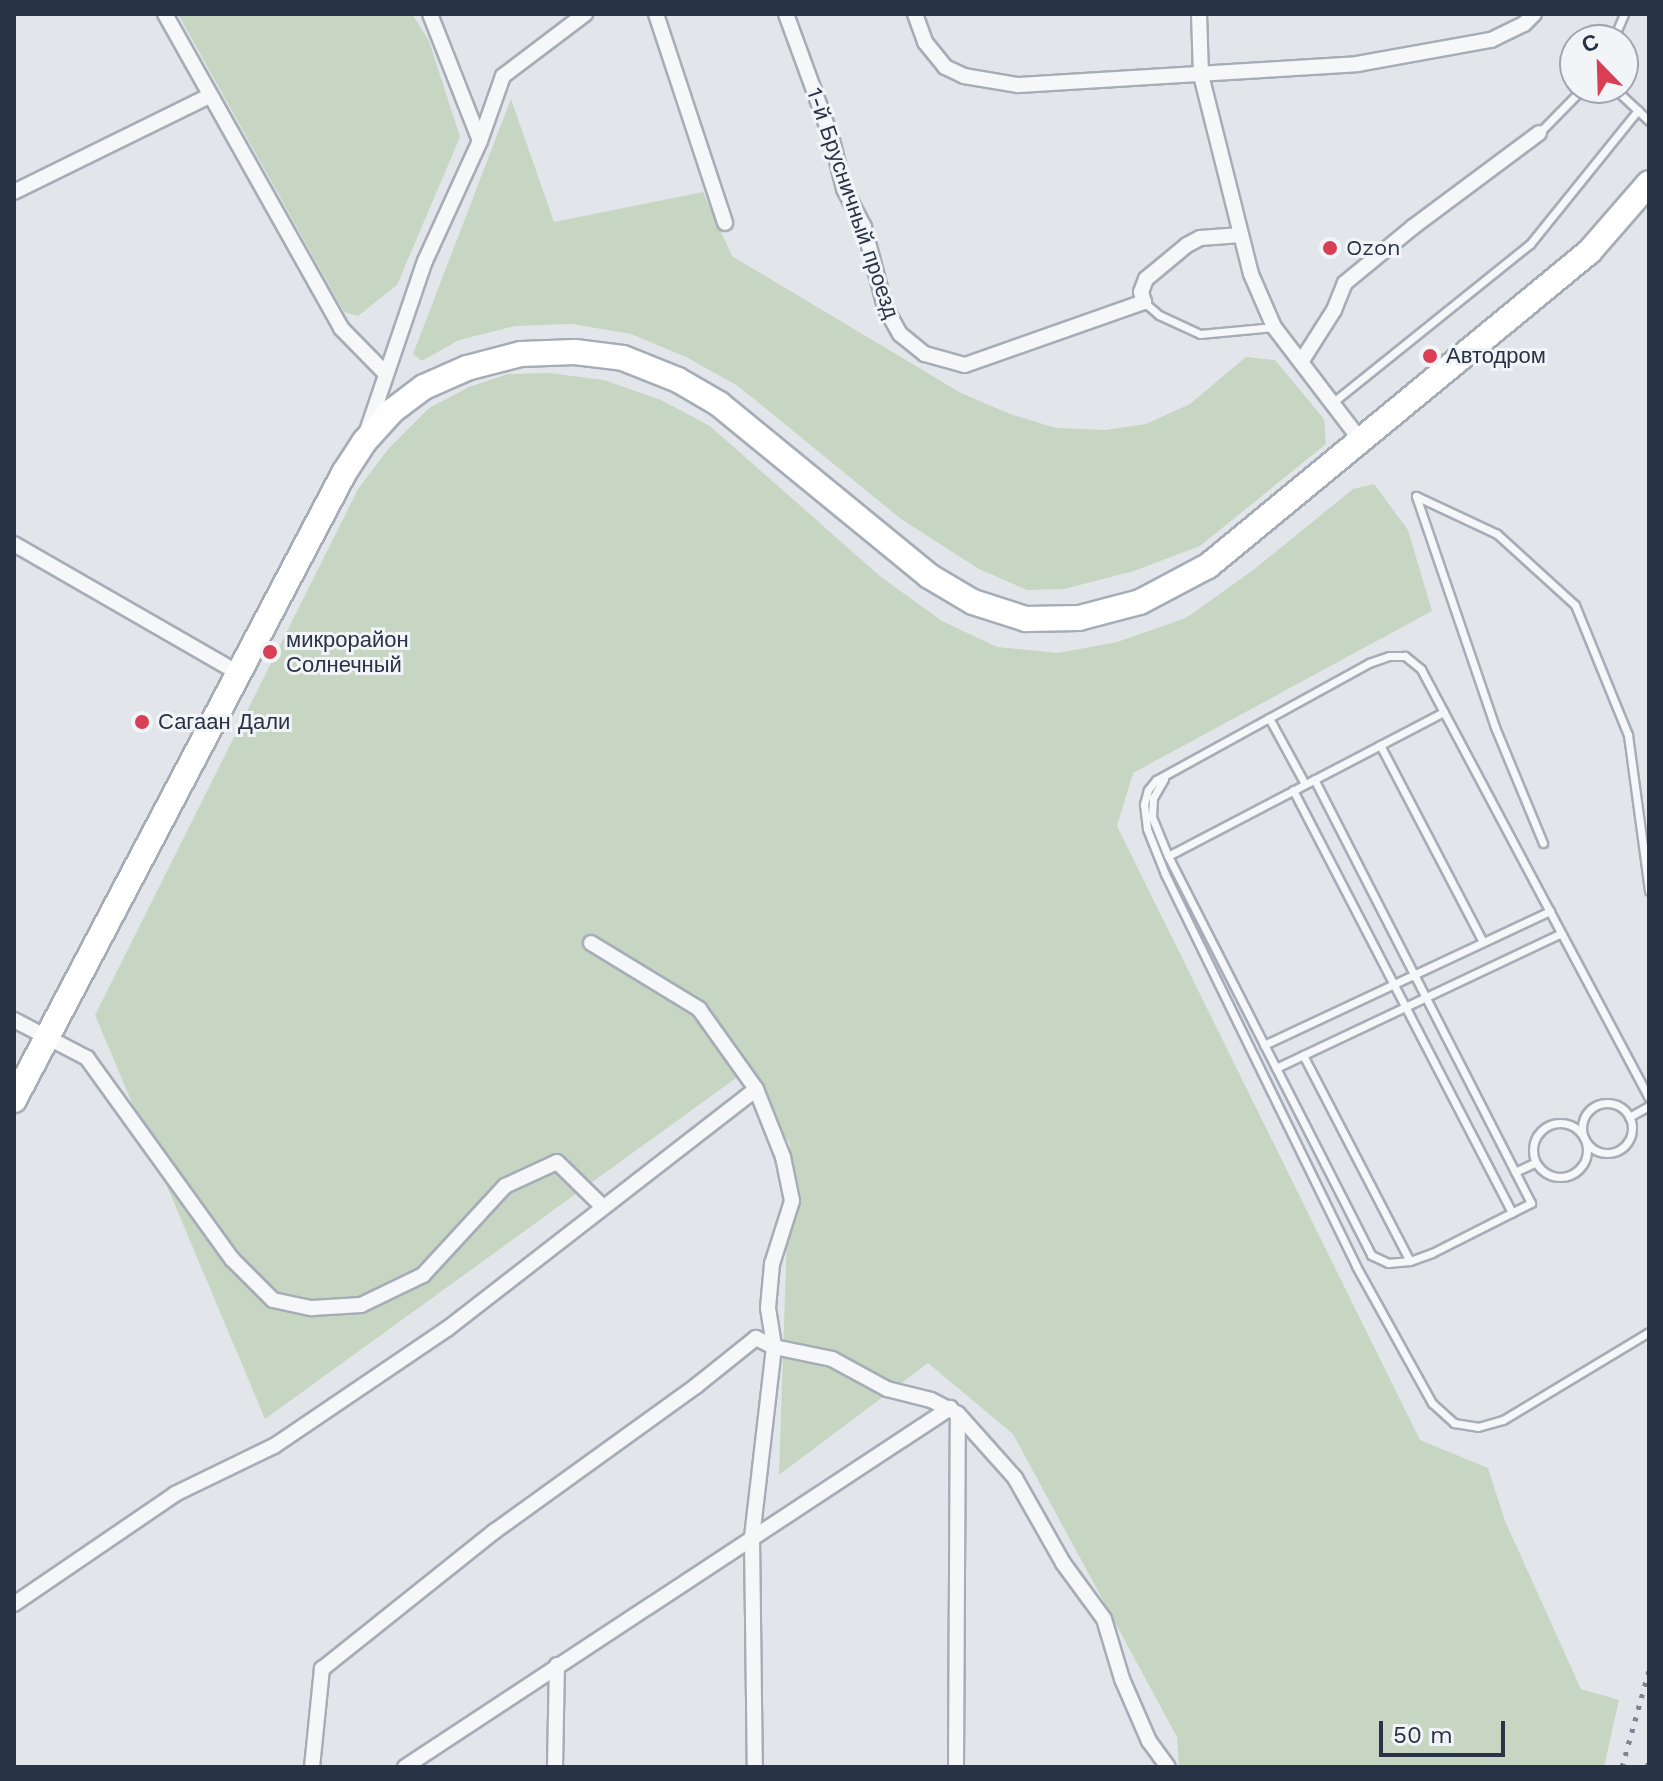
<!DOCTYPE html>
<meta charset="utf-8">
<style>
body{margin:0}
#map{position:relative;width:1663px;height:1781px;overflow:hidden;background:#e2e6eb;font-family:"Work Sans",sans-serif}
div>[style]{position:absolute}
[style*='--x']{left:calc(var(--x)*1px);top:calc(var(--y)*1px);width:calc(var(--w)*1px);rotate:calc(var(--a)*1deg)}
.green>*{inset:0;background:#c7d6c2}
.roads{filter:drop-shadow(2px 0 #a6adb6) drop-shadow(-2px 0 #a6adb6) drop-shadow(0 2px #a6adb6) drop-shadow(0 -2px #a6adb6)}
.service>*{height:7px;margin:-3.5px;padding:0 3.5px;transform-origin:3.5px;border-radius:3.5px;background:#f5f7f9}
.service>.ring{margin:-3.5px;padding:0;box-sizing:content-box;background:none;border:7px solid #f5f7f9;border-radius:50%}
.minor>*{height:14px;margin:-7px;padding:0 7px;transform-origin:7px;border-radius:7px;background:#f5f7f9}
.primary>*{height:24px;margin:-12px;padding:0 12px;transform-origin:12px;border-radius:12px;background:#fff}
.rail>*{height:5px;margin-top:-2.5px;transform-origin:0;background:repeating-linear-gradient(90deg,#7a8596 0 4px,transparent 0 12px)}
.dots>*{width:22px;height:22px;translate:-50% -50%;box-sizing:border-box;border:4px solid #f2f5f8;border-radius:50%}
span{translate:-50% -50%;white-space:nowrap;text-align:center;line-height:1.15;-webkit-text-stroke:6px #f2f5f8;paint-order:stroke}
.street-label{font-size:22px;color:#283345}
.poi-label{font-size:22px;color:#283345}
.left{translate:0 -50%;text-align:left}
.frame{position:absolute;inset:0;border:16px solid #283345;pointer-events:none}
.north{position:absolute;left:1559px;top:24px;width:80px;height:80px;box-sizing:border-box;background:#f2f5f8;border:2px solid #a1a7b0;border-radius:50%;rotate:337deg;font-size:22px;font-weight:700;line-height:32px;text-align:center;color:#283345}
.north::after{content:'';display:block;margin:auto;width:28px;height:36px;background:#d93e55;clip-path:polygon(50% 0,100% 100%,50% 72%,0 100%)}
.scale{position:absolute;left:1379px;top:1721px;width:126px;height:36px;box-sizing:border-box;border:4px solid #283345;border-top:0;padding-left:10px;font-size:24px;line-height:28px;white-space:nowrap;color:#283345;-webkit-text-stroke:6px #f2f5f8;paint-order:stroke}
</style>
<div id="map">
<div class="green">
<div style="clip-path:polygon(178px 14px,412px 14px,429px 41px,460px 137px,397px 285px,358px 316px,344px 312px)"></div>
<div style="clip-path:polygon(511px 99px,554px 222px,703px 192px,732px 256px,961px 393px,1010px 414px,1056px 428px,1105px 430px,1146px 424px,1190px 404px,1246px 357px,1275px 360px,1324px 419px,1326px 444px,1200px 546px,1134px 571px,1064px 589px,1027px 590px,979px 569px,901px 519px,738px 386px,686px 357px,631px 334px,572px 324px,515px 326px,459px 340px,422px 361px,413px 354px)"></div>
<div style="clip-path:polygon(549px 373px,604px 380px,661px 400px,710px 426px,881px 577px,942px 621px,997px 647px,1058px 653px,1117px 642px,1186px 618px,1252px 571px,1353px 489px,1374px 484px,1408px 530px,1432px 611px,1133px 773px,1117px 826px,1420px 1440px,1488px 1468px,1505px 1521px,1581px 1689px,1619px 1700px,1604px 1767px,1179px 1767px,1177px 1737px,1013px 1434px,928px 1363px,779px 1475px,790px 1144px,743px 1073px,265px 1419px,95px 1015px,358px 489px,389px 448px,429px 408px,469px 387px,508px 374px)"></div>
</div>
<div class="roads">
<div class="service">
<div style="--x:1613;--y:40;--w:28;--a:-67"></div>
<div style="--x:1614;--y:88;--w:48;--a:43.3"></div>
<div style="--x:1539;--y:133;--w:63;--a:-45.6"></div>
<div style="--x:1144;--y:302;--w:20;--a:41"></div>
<div style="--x:1159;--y:315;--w:45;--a:24.9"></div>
<div style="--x:1200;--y:334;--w:74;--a:-5.4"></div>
<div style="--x:1332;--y:403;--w:254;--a:-38.8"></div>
<div style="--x:1530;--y:244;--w:172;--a:-51.1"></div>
<div style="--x:1269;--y:718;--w:75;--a:61.4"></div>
<div style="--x:1380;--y:745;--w:222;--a:62.4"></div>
<div style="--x:1164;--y:779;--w:22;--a:120"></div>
<div style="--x:1153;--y:798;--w:19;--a:93"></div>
<div style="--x:1152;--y:817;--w:42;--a:67.7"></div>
<div style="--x:1168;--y:856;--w:448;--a:63"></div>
<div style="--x:1371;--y:1255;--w:19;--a:25"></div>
<div style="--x:1388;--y:1263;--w:22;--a:-5"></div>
<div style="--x:1410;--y:1261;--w:23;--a:-20"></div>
<div style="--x:1432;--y:1253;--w:111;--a:-26.8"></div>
<div style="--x:1531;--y:1203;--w:476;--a:-117.1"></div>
<div style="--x:1293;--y:790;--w:476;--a:62.6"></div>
<div style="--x:1543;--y:843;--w:126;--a:-112.5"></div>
<div style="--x:1495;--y:727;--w:244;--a:-108.9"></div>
<div style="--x:1416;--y:496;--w:89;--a:25.1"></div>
<div style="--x:1497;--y:534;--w:105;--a:42.3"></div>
<div style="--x:1575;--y:605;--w:140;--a:67.8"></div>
<div style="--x:1628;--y:735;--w:157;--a:82.3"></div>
<div style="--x:1168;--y:856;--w:311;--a:-27.6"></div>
<div style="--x:1264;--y:1045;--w:316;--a:-25.1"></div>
<div style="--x:1303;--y:1055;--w:232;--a:62.6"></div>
<div style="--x:1276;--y:1068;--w:315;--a:-25.3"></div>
<div style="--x:1649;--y:1098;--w:486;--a:-118"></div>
<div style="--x:1421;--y:669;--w:21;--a:-141"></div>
<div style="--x:1405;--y:656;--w:16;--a:180"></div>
<div style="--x:1389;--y:656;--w:21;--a:161"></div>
<div style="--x:1369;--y:663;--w:243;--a:151.2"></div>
<div style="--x:1156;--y:780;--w:13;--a:129"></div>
<div style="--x:1148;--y:790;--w:15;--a:106"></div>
<div style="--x:1144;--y:804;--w:25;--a:83"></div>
<div style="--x:1147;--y:829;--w:48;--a:68.2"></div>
<div style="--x:1165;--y:874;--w:436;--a:64"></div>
<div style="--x:1356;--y:1266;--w:157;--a:61"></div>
<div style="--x:1432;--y:1403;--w:30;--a:42"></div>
<div style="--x:1454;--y:1423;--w:24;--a:9"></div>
<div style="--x:1478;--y:1427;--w:26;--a:-16"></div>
<div style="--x:1503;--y:1420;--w:170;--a:-31.1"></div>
<div class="ring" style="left:1582px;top:1103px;width:43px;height:43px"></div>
<div style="--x:1629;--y:1117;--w:23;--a:-29"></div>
<div class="ring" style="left:1533px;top:1123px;width:47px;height:47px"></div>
<div style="--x:1515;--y:1172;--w:23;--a:-25"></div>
</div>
<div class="minor">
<div style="--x:165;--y:14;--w:360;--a:60.7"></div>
<div style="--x:341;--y:328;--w:63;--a:45.6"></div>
<div style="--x:430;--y:14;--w:136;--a:68.5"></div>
<div style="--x:656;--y:14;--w:220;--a:71.7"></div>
<div style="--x:786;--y:14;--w:134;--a:69.9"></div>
<div style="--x:832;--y:140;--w:50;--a:76.2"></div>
<div style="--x:844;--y:189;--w:43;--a:62.2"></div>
<div style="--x:864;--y:227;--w:83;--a:75.3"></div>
<div style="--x:885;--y:307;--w:31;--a:61"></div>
<div style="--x:900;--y:334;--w:32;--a:39"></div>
<div style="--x:925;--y:354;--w:41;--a:15.4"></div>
<div style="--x:965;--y:365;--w:190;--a:-19.4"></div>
<div style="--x:1144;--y:302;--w:10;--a:-107"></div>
<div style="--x:1141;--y:292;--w:14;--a:-69"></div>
<div style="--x:1146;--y:279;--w:53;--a:-39.7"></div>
<div style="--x:1187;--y:245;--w:15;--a:-28"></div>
<div style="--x:1200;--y:238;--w:41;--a:-4.2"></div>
<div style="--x:915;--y:14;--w:30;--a:70"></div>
<div style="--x:925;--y:42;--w:32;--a:51"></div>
<div style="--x:945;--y:67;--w:21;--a:25"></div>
<div style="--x:964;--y:76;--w:55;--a:9.5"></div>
<div style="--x:1018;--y:85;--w:340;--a:-3.5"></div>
<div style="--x:1357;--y:64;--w:136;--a:-10.2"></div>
<div style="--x:1491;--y:40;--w:37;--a:-26"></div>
<div style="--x:1524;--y:24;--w:14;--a:-45"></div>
<div style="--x:1199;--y:14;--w:61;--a:88.1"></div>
<div style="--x:1201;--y:75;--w:205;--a:75.9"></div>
<div style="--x:1251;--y:274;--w:58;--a:66.5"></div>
<div style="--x:1274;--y:327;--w:145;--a:52.6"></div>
<div style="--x:14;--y:192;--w:217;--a:-26.2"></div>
<div style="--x:1301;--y:362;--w:62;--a:-57.6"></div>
<div style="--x:1334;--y:310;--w:29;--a:-68"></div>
<div style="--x:1345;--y:283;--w:88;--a:-39.5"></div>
<div style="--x:1413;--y:227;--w:157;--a:-36.7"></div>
<div style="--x:366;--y:434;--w:183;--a:-71.2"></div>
<div style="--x:425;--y:261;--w:132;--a:-65.4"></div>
<div style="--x:480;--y:141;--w:69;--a:-70.5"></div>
<div style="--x:503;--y:76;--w:103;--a:-37.1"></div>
<div style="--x:14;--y:544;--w:258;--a:29.9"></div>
<div style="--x:591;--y:943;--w:127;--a:31.4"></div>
<div style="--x:699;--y:1009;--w:98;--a:54.5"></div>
<div style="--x:756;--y:1089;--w:73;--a:68.3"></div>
<div style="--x:783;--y:1157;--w:45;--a:78.4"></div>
<div style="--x:792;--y:1201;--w:66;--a:107.6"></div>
<div style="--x:772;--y:1264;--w:44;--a:95.2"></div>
<div style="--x:768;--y:1308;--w:39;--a:81"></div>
<div style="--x:774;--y:1347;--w:59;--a:11.7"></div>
<div style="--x:832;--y:1359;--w:63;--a:28.6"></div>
<div style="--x:887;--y:1389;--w:45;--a:14"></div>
<div style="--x:931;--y:1400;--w:30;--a:27"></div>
<div style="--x:958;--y:1414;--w:86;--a:48.3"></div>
<div style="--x:1015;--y:1478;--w:98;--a:60.5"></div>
<div style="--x:1063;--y:1563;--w:69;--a:53.8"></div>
<div style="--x:1104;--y:1619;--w:63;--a:73.3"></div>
<div style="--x:1122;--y:1679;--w:68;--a:66.5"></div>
<div style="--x:1149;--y:1741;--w:32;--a:54"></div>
<div style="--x:14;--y:1020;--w:82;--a:27.5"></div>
<div style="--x:87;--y:1058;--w:248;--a:54.2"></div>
<div style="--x:232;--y:1259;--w:58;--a:45"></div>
<div style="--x:273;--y:1300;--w:40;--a:12"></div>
<div style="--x:312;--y:1308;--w:49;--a:-3.5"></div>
<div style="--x:361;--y:1305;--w:69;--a:-25.8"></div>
<div style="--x:423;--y:1275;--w:121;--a:-47.3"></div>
<div style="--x:505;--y:1186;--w:57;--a:-24.8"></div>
<div style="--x:557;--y:1162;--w:63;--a:44.4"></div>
<div style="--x:14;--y:1604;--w:195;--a:-34.3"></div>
<div style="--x:175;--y:1494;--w:110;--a:-25.9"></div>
<div style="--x:274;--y:1446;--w:209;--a:-34.1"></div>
<div style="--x:447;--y:1329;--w:391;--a:-37.8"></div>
<div style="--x:312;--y:1767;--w:99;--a:-84.2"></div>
<div style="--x:322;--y:1669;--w:221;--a:-38.6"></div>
<div style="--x:495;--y:1531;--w:248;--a:-35.8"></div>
<div style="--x:696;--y:1386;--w:77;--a:-38.7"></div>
<div style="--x:756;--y:1338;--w:20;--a:27"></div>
<div style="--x:774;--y:1347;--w:191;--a:96.6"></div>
<div style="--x:752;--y:1537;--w:230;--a:89.3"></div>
<div style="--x:405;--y:1767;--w:653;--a:-33.37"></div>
<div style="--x:555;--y:1767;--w:102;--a:-88.9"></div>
<div style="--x:956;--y:1767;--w:353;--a:-89.7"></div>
</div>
<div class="primary">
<div style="--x:14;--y:1100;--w:709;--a:-62.24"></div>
<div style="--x:344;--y:473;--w:37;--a:-57"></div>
<div style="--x:364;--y:442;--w:42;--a:-47.9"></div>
<div style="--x:392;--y:411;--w:40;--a:-37"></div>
<div style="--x:424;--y:387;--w:47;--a:-23.8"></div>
<div style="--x:467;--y:368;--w:56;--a:-14.5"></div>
<div style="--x:521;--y:354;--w:54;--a:-2.1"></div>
<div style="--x:575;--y:352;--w:48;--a:7.1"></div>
<div style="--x:623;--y:358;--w:59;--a:21.8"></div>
<div style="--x:678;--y:380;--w:48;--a:30.3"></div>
<div style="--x:719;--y:404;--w:271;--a:39.3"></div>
<div style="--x:929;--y:576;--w:51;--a:30.6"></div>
<div style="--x:973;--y:602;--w:56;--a:17.8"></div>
<div style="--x:1026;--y:619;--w:53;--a:-1.1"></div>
<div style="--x:1079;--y:618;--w:63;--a:-14.7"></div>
<div style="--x:1140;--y:602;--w:77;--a:-27.9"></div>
<div style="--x:1208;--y:566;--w:494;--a:-39.5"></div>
<div style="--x:1589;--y:252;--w:91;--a:-49"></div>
</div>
</div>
<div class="rail">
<div style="--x:1622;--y:1767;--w:101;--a:-74.4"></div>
<div style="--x:1647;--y:1767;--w:6;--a:-72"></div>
</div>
<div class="dots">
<div style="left:1330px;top:248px;background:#d93e55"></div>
<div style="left:1430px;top:356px;background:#d93e55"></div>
<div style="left:270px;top:652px;background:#d93e55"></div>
<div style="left:142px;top:722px;background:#d93e55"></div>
</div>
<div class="street-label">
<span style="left:853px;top:203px;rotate:71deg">1-й Брусничный проезд</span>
</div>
<div class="poi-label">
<span class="left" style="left:1346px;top:248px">Ozon</span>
<span class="left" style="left:1446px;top:356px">Автодром</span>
<span class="left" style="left:286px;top:652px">микрорайон<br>Солнечный</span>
<span class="left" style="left:158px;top:722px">Сагаан Дали</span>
</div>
<div class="frame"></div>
<div class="north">С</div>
<div class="scale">50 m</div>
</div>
